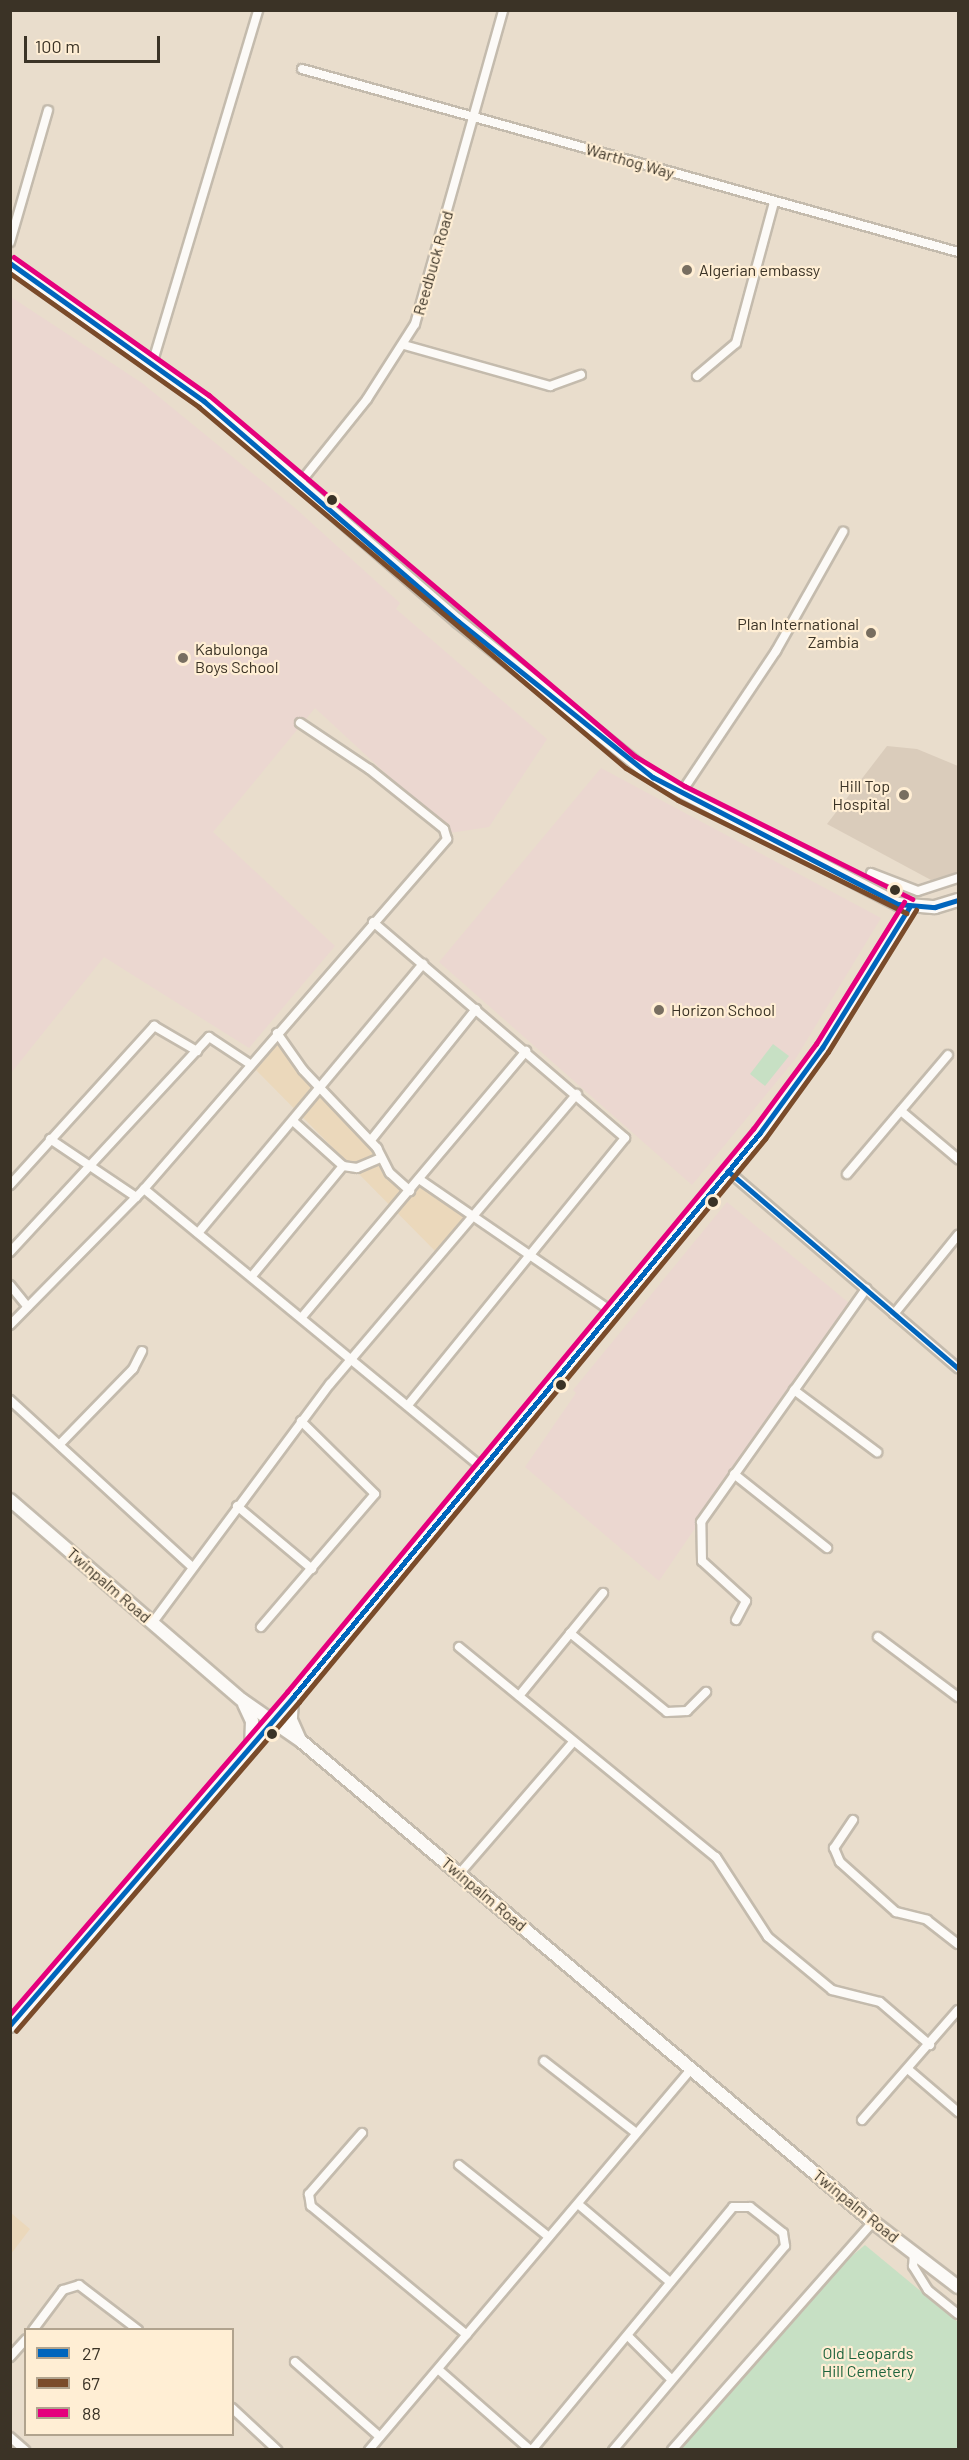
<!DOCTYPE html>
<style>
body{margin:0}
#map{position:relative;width:969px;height:2460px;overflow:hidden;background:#e9ddcc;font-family:Barlow,sans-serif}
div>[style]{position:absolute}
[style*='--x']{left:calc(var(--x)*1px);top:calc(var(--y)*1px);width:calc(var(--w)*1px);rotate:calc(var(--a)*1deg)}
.built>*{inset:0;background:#ebd8bb}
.education>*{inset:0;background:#ebd7d0}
.medical>*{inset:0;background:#daccbb}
.green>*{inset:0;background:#c7e0c4}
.roads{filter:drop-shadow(2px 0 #c4bbad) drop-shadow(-2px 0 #c4bbad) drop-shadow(0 2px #c4bbad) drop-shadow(0 -2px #c4bbad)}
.minor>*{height:8px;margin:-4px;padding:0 4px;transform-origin:4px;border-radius:4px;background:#fcfaf7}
.secondary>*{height:12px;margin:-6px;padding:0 6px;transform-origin:6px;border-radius:6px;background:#fcfaf7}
.bus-1>*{height:4.5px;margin:-2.25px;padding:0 2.25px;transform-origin:2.25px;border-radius:2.25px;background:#0065bd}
.bus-2>*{height:4.5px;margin:-2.25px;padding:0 2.25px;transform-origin:2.25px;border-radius:2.25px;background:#7a4b2a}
.bus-3>*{height:4.5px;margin:-2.25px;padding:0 2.25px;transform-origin:2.25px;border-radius:2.25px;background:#e5007d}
.dots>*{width:16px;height:16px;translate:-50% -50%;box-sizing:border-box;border:3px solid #ffeed4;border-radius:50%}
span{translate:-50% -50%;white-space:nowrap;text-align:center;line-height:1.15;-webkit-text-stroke:4.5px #ffeed4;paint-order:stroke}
.street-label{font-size:16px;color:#3b3326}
.poi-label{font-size:16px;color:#3b3326}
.left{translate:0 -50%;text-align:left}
.right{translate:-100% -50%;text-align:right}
.park-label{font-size:16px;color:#1e643d}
.frame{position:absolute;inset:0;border:12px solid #3b3326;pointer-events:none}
.legend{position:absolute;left:24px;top:2328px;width:210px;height:108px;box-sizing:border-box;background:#ffeed4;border:2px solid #b1a38e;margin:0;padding:8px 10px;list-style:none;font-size:18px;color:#3b3326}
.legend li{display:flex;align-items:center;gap:12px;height:30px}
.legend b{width:30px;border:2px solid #b1a38e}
.scale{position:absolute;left:24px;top:36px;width:136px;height:27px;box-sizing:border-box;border:3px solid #3b3326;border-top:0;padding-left:8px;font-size:18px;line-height:21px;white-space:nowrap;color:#3b3326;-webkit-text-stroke:4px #ffeed4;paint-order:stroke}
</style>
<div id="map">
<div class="built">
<div style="clip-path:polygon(277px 1033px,410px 1190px,419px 1179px,474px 1215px,440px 1256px,250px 1064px)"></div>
<div style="clip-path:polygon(11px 2213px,30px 2229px,11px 2254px)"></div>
</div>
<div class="education">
<div style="clip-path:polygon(11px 297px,142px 383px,295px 508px,400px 603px,396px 609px,547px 739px,489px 827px,450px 833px,315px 708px,213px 832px,335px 946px,249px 1048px,104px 957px,11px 1073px)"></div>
<div style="clip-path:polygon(601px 768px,881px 918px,796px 1058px,692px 1185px,439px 962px)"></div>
<div style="clip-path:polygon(727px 1202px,849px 1303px,659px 1581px,525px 1467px,576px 1393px,573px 1390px)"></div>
</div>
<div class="medical">
<div style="clip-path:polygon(887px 746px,917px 749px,958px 766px,958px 873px,931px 880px,827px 824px)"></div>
</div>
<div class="green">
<div style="clip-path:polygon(773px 1044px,789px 1056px,765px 1086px,750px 1074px)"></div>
<div style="clip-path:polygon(865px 2245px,958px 2322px,958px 2449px,677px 2450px,830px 2274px)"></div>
</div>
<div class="roads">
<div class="minor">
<div style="--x:302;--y:69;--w:681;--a:15.59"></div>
<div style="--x:10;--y:242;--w:137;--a:-73.9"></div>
<div style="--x:404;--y:345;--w:152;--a:15.7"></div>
<div style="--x:550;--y:386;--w:33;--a:-20"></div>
<div style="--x:153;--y:361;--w:366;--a:-73.3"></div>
<div style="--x:697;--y:376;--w:51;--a:-40.2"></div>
<div style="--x:736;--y:343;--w:146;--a:-74.9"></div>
<div style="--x:299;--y:484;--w:109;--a:-51.3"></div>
<div style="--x:367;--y:399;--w:89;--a:-57.4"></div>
<div style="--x:415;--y:324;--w:326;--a:-74.3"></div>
<div style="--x:681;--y:793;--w:171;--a:-56.2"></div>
<div style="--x:776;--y:651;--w:137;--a:-60.6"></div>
<div style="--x:871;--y:873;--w:50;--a:21"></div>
<div style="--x:918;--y:891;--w:42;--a:-18"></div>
<div style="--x:373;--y:922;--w:332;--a:40.6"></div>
<div style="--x:625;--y:1138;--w:344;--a:129.1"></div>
<div style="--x:277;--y:1033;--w:45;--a:54.9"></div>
<div style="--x:303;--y:1070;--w:108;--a:46.5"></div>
<div style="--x:377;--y:1148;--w:28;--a:63"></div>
<div style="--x:390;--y:1173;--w:27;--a:42"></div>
<div style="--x:901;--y:1111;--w:75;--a:40.1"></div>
<div style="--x:293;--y:1121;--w:67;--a:42"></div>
<div style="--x:343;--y:1166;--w:14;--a:8"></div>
<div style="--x:357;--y:1168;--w:26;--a:-23"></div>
<div style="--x:50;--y:1139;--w:104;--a:34"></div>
<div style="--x:371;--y:1140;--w:168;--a:-51.3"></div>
<div style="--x:728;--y:1171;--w:303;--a:40.6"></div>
<div style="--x:847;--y:1174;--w:156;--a:-49.7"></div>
<div style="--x:419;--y:1179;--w:233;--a:34.5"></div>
<div style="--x:10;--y:1185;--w:215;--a:-47.8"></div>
<div style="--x:154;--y:1026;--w:50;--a:30.2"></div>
<div style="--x:144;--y:1189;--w:438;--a:39.5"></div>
<div style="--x:198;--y:1233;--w:351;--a:-50.1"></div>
<div style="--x:10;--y:1252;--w:293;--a:-47.2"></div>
<div style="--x:209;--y:1037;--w:49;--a:33.4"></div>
<div style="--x:252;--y:1276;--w:143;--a:-50.4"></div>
<div style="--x:10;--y:1285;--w:28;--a:51"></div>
<div style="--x:894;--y:1314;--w:102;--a:-51"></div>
<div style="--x:302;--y:1317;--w:348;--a:-49.9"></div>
<div style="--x:10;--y:1325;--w:191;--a:-45.4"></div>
<div style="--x:144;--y:1189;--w:463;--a:-49.1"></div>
<div style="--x:447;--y:839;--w:10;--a:-107"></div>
<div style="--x:444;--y:829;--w:96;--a:-141.3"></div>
<div style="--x:369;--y:769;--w:83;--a:-146.3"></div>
<div style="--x:794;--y:1390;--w:104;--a:36.8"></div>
<div style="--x:10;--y:1400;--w:246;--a:42.5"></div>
<div style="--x:60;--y:1444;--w:105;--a:-45.8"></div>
<div style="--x:133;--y:1369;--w:20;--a:-63"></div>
<div style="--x:734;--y:1474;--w:119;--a:38.5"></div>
<div style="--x:237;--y:1506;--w:98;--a:40"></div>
<div style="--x:736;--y:1620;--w:21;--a:-62"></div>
<div style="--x:746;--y:1601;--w:59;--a:-137.7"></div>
<div style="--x:702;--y:1561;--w:39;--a:-91"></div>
<div style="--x:701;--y:1522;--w:286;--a:-54.7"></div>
<div style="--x:153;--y:1622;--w:297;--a:-53.4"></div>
<div style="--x:330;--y:1384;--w:381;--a:-49.6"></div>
<div style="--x:261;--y:1627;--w:175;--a:-49.4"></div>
<div style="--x:375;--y:1494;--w:104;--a:-135.4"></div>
<div style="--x:570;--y:1633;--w:125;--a:39.2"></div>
<div style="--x:667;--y:1712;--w:20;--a:-3"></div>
<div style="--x:687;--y:1711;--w:27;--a:-45"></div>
<div style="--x:878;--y:1637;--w:100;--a:36.9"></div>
<div style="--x:459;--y:1647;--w:332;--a:39.3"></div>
<div style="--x:716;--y:1857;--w:95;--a:57"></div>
<div style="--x:768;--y:1937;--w:83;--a:39.6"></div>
<div style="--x:832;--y:1990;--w:49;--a:14"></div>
<div style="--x:880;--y:2002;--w:66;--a:40.7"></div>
<div style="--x:519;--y:1696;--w:133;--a:-50.8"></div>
<div style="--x:853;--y:1820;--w:34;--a:124"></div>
<div style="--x:834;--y:1848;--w:15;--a:67"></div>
<div style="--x:840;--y:1862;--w:75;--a:41.8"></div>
<div style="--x:896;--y:1912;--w:32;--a:14"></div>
<div style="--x:927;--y:1920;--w:39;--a:38"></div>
<div style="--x:460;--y:1873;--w:173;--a:-49.2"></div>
<div style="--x:544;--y:2061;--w:117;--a:38"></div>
<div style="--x:909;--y:2070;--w:65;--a:40.6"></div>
<div style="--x:862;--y:2120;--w:146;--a:-48.9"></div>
<div style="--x:362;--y:2133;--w:81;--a:131"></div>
<div style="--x:309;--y:2194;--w:12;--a:81"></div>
<div style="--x:311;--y:2206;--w:202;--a:39.6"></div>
<div style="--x:459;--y:2165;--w:115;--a:38.7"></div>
<div style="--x:578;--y:2204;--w:121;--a:40.3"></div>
<div style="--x:914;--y:2253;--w:13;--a:94"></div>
<div style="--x:913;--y:2266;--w:28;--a:58"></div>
<div style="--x:928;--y:2290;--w:38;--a:39"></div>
<div style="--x:33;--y:2330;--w:50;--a:-53.1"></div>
<div style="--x:63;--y:2290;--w:17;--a:-17"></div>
<div style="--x:79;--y:2285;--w:74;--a:37.3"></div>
<div style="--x:628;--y:2336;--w:61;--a:45"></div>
<div style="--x:10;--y:2357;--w:24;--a:-48"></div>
<div style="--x:295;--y:2362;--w:113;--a:41.4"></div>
<div style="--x:439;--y:2370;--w:121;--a:41.3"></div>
<div style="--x:232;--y:2408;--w:62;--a:43"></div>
<div style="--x:10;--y:2437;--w:20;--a:41"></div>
<div style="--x:369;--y:2450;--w:500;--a:-49.78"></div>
<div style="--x:532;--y:2450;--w:315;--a:-50.4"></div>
<div style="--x:733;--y:2207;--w:17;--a:0"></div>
<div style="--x:750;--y:2207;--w:42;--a:38.2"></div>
<div style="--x:783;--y:2233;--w:13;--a:81"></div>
<div style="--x:785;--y:2246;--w:267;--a:130.1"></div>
<div style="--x:672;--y:2450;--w:304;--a:-48.6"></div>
</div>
<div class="secondary">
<div style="--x:10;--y:263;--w:238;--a:35.4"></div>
<div style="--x:204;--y:401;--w:336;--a:40.9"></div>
<div style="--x:458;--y:621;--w:250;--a:38.7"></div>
<div style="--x:653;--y:777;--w:276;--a:27.4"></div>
<div style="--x:898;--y:904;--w:37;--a:5"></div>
<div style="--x:935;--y:907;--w:24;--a:-17"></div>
<div style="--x:10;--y:1500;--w:306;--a:40.8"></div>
<div style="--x:242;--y:1700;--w:72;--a:34.8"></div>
<div style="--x:301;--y:1741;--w:747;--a:40.06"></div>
<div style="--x:873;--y:2222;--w:107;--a:37.4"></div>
<div style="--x:292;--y:1698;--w:22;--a:93"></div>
<div style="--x:291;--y:1720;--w:20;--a:66"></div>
<div style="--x:244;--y:1704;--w:19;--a:65"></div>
<div style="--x:252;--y:1721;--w:23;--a:92"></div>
<div style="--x:10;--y:2026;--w:434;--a:-49.3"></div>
<div style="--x:293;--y:1697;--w:731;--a:-50.39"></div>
<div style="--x:759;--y:1134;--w:107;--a:-53.8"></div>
<div style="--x:822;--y:1048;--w:167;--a:-58.2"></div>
</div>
</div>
<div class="bus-1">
<div style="--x:10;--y:263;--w:238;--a:35.4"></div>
<div style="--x:204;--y:401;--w:336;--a:40.9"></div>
<div style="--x:458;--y:621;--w:250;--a:38.7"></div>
<div style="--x:653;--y:777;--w:276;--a:27.4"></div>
<div style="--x:898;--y:904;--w:37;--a:5"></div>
<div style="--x:935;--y:907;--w:24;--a:-17"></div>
<div style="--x:728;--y:1171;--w:303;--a:40.6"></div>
<div style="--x:10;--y:2025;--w:433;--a:-49.2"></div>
<div style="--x:293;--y:1697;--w:731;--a:-50.39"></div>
<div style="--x:759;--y:1134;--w:107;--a:-53.8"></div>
<div style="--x:822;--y:1048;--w:167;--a:-58.2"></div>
</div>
<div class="bus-2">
<div style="--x:10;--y:273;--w:232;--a:35.3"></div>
<div style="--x:199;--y:407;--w:559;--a:40.21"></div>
<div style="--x:626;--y:768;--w:61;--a:31.6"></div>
<div style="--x:678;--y:800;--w:255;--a:26.3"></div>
<div style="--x:16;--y:2031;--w:434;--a:-49.3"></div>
<div style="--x:299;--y:1702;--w:731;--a:-50.39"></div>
<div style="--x:765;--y:1139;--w:107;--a:-54.1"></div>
<div style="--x:828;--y:1052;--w:167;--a:-58.2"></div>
</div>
<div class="bus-3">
<div style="--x:14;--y:257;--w:239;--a:35.3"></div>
<div style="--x:209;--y:395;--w:558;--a:40.28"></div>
<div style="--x:635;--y:756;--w:58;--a:31"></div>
<div style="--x:685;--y:786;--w:254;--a:26.4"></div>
<div style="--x:10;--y:2014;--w:425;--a:-49.3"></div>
<div style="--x:287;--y:1692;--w:731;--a:-50.39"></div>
<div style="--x:753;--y:1129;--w:106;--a:-53.5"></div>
<div style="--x:816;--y:1044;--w:167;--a:-58.2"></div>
</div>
<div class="dots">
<div style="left:687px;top:270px;background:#786e60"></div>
<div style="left:332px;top:500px;background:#3b3326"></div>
<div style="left:871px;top:633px;background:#786e60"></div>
<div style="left:183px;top:658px;background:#786e60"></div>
<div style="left:904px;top:795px;background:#786e60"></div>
<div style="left:895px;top:890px;background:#3b3326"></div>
<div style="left:659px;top:1010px;background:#786e60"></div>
<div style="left:713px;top:1202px;background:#3b3326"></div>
<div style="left:561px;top:1385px;background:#3b3326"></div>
<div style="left:272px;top:1734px;background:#3b3326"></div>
</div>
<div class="street-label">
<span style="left:630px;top:161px;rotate:16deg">Warthog Way</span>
<span style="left:433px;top:263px;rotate:-74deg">Reedbuck Road</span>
<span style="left:109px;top:1585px;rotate:41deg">Twinpalm Road</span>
<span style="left:484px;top:1894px;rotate:40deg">Twinpalm Road</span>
<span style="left:856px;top:2206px;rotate:39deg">Twinpalm Road</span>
</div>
<div class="poi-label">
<span class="left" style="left:699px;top:270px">Algerian embassy</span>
<span class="right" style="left:859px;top:633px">Plan International<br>Zambia</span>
<span class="left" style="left:195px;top:658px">Kabulonga<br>Boys School</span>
<span class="right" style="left:890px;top:795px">Hill Top<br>Hospital</span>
<span class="left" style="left:671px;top:1010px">Horizon School</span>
</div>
<div class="park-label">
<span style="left:868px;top:2362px">Old Leopards<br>Hill Cemetery</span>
</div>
<div class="frame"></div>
<ul class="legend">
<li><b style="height:8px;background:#0065bd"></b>27</li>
<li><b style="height:8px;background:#7a4b2a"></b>67</li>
<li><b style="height:8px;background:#e5007d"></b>88</li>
</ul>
<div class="scale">100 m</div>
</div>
